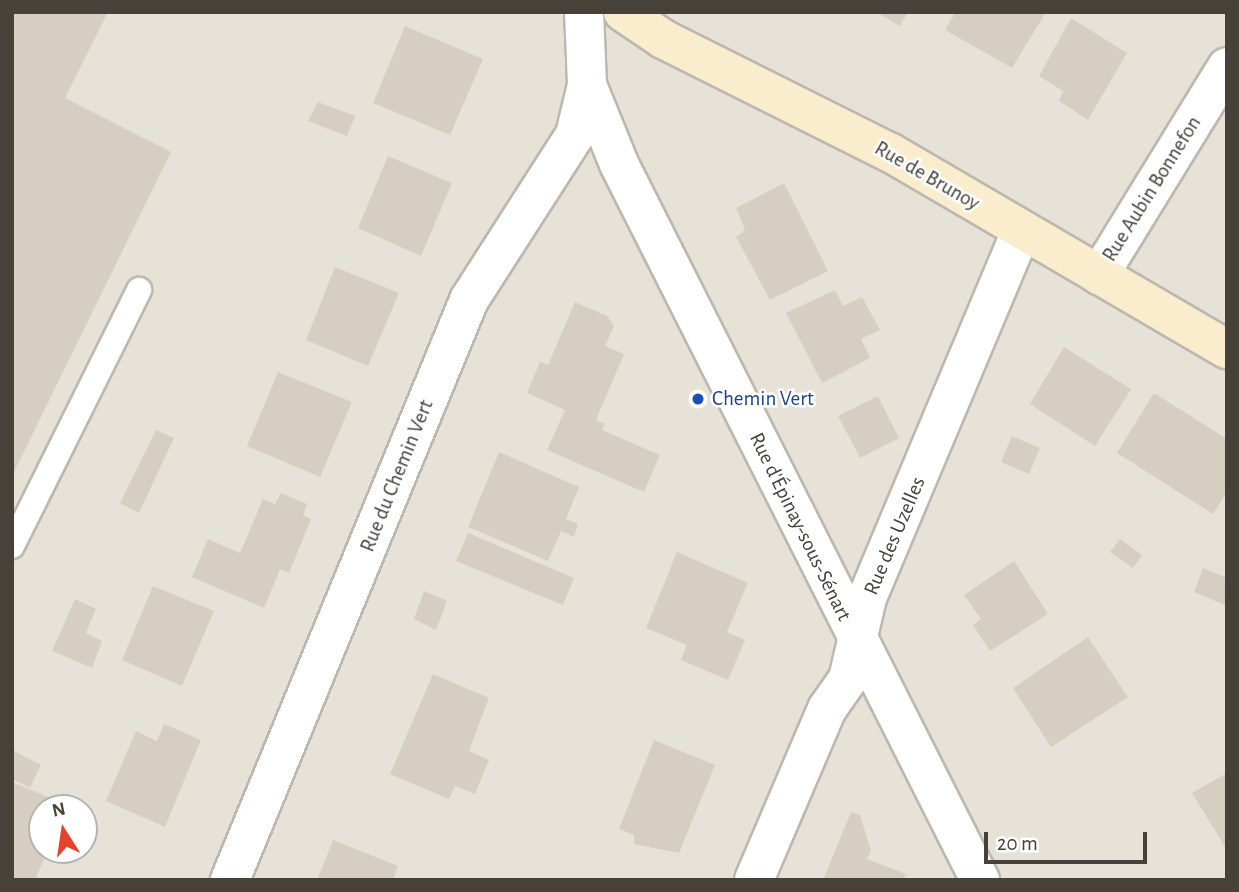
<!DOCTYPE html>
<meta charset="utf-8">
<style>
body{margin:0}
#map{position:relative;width:1239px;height:892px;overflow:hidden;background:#f3f0ea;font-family:"Alegreya Sans",sans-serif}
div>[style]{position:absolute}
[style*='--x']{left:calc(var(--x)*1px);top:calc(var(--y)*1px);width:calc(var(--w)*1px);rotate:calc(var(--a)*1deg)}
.residential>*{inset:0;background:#e7e2d8}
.building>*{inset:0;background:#d7cec3}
.roads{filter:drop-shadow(2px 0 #beb7ad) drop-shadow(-2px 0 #beb7ad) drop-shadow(0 2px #beb7ad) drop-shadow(0 -2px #beb7ad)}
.lane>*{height:24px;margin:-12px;padding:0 12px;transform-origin:12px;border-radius:12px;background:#fff}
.street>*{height:38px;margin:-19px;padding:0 19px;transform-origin:19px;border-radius:19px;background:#fff}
.secondary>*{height:38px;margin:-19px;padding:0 19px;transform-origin:19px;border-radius:19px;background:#faedcd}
.dots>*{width:19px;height:19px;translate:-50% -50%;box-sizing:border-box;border:4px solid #fff;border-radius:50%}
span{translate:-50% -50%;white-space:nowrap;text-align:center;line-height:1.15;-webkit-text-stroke:5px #fff;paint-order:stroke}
.street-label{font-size:21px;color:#474139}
.transit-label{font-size:21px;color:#164399}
.left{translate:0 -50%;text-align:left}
.frame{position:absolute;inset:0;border:14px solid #474139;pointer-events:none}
.north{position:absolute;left:28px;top:794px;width:70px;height:70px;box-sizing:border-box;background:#fff;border:2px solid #b5b3b0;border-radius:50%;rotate:348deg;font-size:19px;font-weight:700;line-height:28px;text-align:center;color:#474139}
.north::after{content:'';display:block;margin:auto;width:24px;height:32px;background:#e6422e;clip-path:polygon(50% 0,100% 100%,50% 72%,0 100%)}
.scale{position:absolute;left:984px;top:832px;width:163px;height:32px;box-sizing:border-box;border:4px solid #474139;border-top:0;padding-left:9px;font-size:21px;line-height:24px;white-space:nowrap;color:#474139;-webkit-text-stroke:5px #fff;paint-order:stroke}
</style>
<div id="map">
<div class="residential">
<div style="clip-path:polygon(evenodd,12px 12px,1227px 12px,1227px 880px,12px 880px,12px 12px,42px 808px,84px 808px,84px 850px,42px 850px,42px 808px)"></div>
</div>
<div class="building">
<div style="clip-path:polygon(12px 12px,108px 12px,65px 98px,171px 152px,12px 476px)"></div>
<div style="clip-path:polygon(876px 12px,908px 12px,900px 26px)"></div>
<div style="clip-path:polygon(955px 12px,1046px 12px,1012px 68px,945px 30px)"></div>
<div style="clip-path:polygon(1071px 18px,1127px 53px,1088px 120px,1059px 101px,1063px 91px,1039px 76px)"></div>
<div style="clip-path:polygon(405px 26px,483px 59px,450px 135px,373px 103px)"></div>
<div style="clip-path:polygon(318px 102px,355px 116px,347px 136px,308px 121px)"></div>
<div style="clip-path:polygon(388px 156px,452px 183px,421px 256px,358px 228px)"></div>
<div style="clip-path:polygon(784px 183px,828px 271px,770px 300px,736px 237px,745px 230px,736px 208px)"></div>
<div style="clip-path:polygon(335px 267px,399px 293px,368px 366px,306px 340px)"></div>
<div style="clip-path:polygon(835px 290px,843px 306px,862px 297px,880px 330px,861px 339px,870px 358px,822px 383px,786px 313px)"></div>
<div style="clip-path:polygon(575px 302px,607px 316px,614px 326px,605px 346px,624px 354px,596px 420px,605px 424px,602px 430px,660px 455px,644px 492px,547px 450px,565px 410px,527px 393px,540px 362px,548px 365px)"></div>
<div style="clip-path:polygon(1064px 347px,1131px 389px,1095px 446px,1030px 404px)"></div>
<div style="clip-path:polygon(278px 372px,352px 402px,320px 477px,247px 446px)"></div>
<div style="clip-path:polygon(1154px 393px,1227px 439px,1227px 492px,1213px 514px,1117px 453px)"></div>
<div style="clip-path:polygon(878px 396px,899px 438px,860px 458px,838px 416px)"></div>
<div style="clip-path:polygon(156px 430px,174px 438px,139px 513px,120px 503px)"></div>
<div style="clip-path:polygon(1012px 436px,1040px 448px,1029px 474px,1001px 462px)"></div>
<div style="clip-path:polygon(499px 452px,579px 487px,566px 519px,578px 524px,574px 537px,561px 531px,548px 561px,468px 527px)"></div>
<div style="clip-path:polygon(281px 493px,307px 504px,303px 515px,311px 519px,289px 573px,280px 569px,264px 608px,192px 577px,208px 539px,240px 553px,263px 499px,275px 504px)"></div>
<div style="clip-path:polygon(468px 533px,574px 578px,563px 605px,456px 561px)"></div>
<div style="clip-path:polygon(1120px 539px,1142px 555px,1133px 568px,1110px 552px)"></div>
<div style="clip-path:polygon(677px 552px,748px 583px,727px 632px,745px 640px,728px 680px,681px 660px,687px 645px,646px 628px)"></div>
<div style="clip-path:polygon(1014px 561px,1048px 614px,990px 651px,973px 625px,981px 619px,964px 595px)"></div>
<div style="clip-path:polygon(1203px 568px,1227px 578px,1227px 606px,1194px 592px)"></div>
<div style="clip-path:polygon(153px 586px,214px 611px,182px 686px,122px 660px)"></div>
<div style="clip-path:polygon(424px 591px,447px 601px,436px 630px,414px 619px)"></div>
<div style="clip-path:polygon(75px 599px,96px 609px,86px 633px,102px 641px,92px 668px,52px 651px)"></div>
<div style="clip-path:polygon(1088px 637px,1128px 697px,1051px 747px,1013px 688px)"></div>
<div style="clip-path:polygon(433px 674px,489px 698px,469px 751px,489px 760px,475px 794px,455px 786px,449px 799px,390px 774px)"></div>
<div style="clip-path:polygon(164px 724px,201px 740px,165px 827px,106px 801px,136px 731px,157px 741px)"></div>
<div style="clip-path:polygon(654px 740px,715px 765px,679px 853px,634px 844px,634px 835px,619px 829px)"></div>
<div style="clip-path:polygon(12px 750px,41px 765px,30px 788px,12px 779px)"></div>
<div style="clip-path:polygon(1227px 773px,1227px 850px,1192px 793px)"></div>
<div style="clip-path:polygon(12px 782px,65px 804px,42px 808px,42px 850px,48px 850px,35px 880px,12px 880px)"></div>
<div style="clip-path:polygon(851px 812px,860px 815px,871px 851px,867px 859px,906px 874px,903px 880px,823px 880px)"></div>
<div style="clip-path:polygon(333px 840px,398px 866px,393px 880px,317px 880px)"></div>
</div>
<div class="roads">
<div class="lane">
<div style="--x:12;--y:546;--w:286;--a:-63.6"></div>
</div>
<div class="street">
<div style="--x:584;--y:12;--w:73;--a:87.6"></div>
<div style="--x:587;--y:85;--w:85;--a:67.9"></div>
<div style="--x:619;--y:164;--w:802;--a:63.24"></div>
<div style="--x:1099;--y:275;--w:244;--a:-58.4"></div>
<div style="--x:230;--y:880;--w:627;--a:-67.6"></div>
<div style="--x:469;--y:300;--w:196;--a:-57.3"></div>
<div style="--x:575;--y:135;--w:51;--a:-76.5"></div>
<div style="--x:754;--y:880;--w:186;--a:-66.9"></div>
<div style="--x:827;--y:709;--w:37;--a:-55"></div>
<div style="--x:848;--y:679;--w:83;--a:-76.8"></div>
<div style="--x:867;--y:598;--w:399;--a:-67.2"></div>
</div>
<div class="secondary">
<div style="--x:623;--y:12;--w:48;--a:34"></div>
<div style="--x:663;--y:39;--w:255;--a:26.6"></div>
<div style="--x:891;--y:153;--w:389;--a:30.3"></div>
</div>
</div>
<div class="dots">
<div style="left:698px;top:399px;background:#1a4fb4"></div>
</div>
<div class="street-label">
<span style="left:927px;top:176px;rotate:30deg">Rue de Brunoy</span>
<span style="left:1152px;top:189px;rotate:-58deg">Rue Aubin Bonnefon</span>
<span style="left:397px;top:476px;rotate:-68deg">Rue du Chemin Vert</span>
<span style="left:800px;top:527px;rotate:64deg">Rue d'Épinay-sous-Sénart</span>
<span style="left:895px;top:536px;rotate:-67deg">Rue des Uzelles</span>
</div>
<div class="transit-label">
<span class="left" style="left:712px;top:399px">Chemin Vert</span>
</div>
<div class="frame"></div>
<div class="north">N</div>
<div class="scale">20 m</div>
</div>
